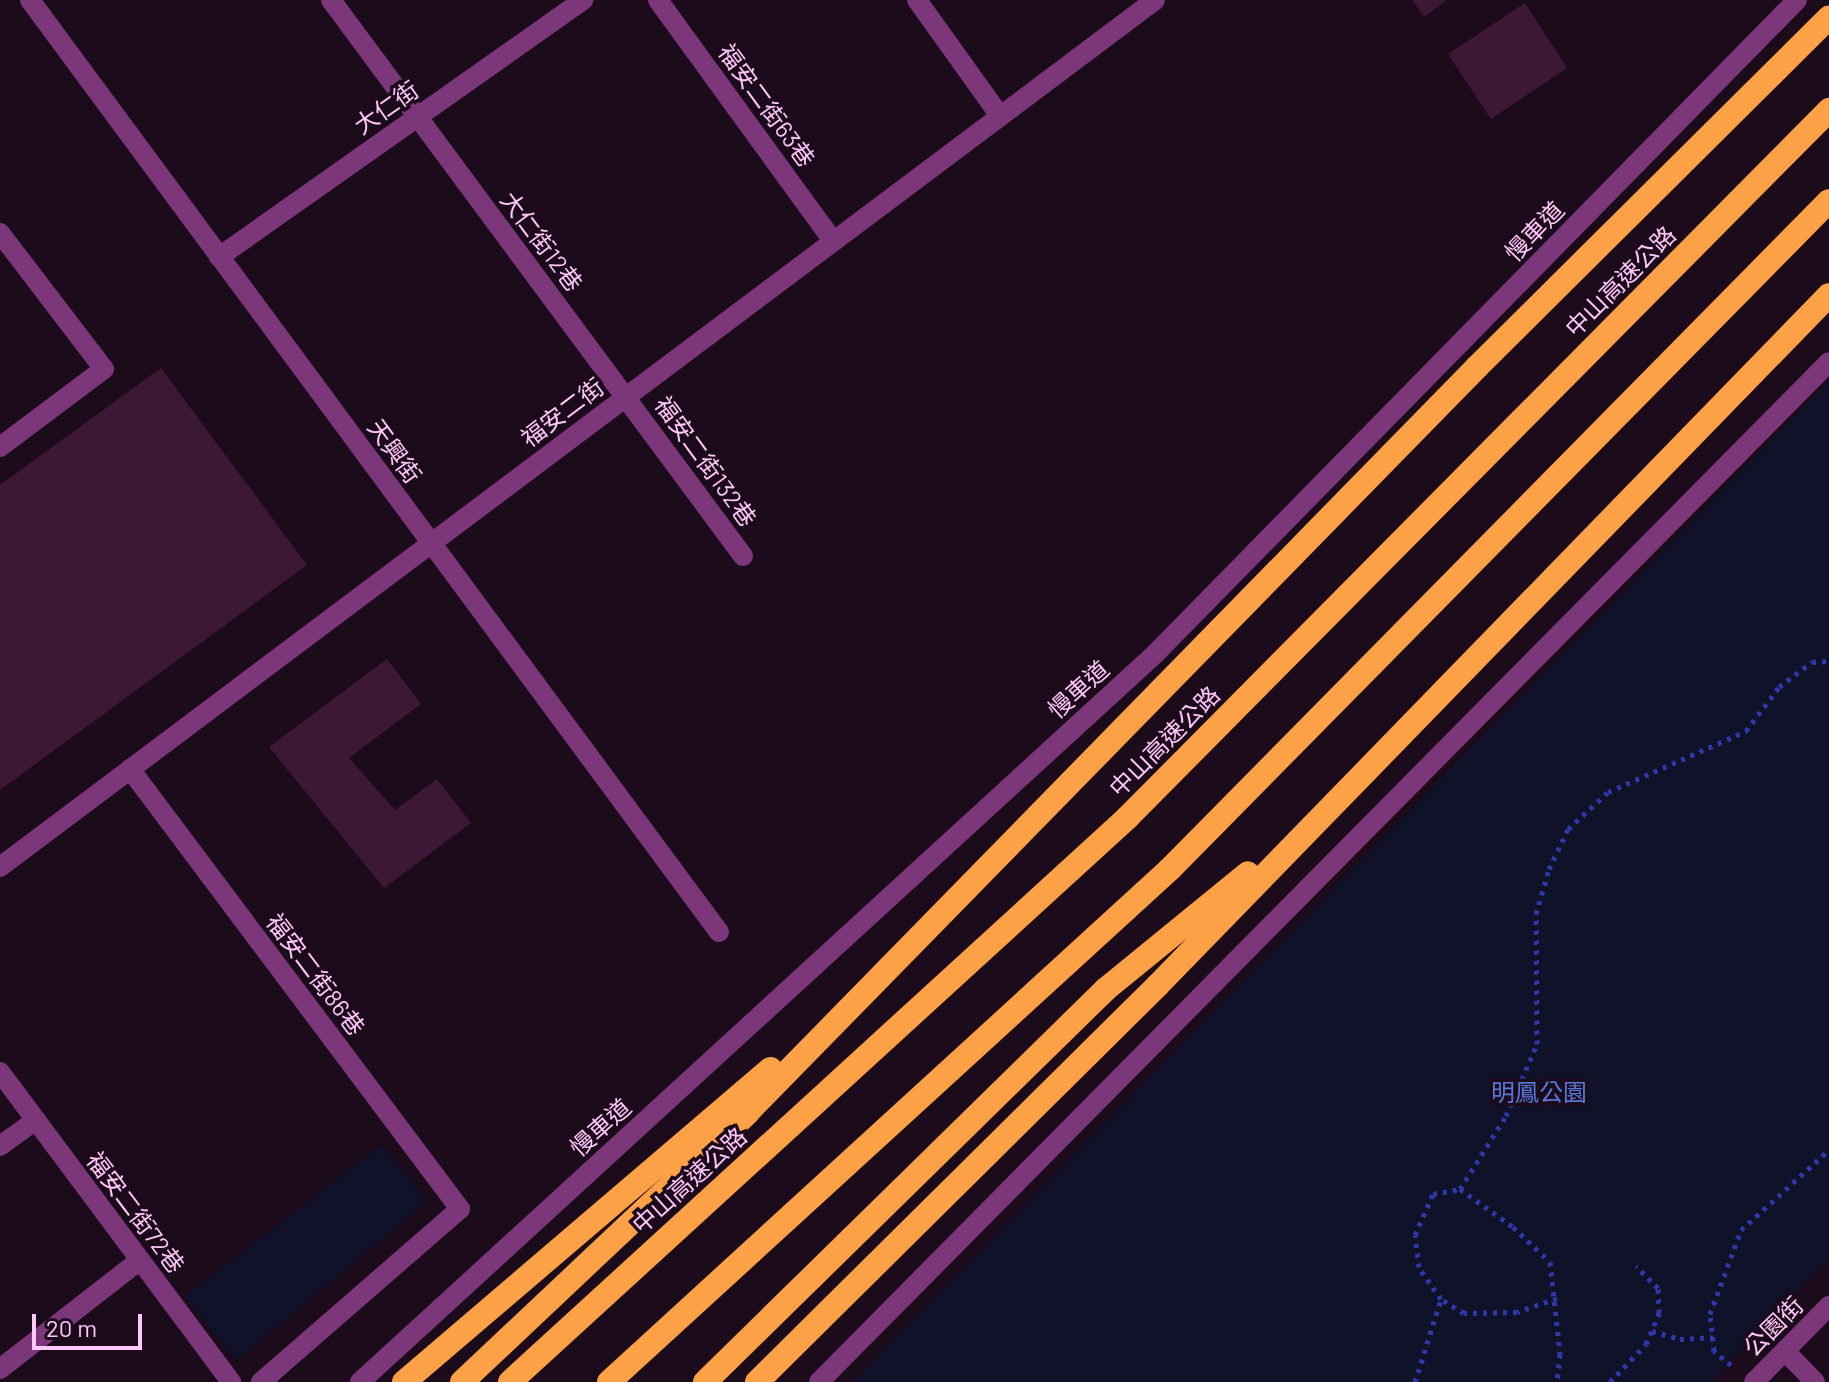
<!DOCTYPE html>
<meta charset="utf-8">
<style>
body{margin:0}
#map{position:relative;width:1829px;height:1382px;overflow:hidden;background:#1c0b1a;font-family:Barlow,"Noto Sans TC",sans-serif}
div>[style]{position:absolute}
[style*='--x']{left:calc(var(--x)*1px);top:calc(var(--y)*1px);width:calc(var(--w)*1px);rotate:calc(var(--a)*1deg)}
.green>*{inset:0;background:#10122a}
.building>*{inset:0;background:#3d1836}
.path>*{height:5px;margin-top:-2.5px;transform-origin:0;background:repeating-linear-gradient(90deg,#2e38ab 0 4px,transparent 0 10px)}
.minor>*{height:20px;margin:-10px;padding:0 10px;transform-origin:10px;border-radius:10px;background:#7b3779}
.highway>*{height:24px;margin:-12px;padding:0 12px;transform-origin:12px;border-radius:12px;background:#fca145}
span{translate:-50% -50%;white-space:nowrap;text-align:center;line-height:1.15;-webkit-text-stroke:7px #1c0b1a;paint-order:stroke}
.street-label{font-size:24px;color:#fec7f9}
.park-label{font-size:24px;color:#567adc}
.scale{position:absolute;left:32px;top:1314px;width:110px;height:36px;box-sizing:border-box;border:4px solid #fec7f9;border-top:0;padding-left:10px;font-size:24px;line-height:28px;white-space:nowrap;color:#fec7f9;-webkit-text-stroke:6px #1c0b1a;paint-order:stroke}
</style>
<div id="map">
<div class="green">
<div style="clip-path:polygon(1829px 381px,1829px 1258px,1711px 1382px,853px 1382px)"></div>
<div style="clip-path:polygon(382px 1145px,427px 1202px,236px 1361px,185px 1296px)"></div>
</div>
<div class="building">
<div style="clip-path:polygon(1412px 0,1447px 0,1424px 17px)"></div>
<div style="clip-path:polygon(1525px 3px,1567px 68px,1491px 119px,1448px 54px)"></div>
<div style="clip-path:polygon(161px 368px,307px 565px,0 790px,0 485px)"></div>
<div style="clip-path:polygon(387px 659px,421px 704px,349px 758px,395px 810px,437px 779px,471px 823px,384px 888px,269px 747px)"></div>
</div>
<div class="path">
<div style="--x:1460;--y:1189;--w:65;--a:35.6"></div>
<div style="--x:1513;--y:1227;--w:51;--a:43.4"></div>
<div style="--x:1550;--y:1262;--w:93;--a:83.8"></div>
<div style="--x:1560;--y:1354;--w:28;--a:96"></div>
<div style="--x:1557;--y:1298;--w:42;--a:160.7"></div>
<div style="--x:1517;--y:1312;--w:53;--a:178.9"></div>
<div style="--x:1464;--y:1313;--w:27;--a:-149"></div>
<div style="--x:1441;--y:1299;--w:39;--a:-125"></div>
<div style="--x:1419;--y:1267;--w:32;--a:-97"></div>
<div style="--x:1415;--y:1235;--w:45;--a:-66.3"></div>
<div style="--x:1433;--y:1194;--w:27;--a:-10"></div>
<div style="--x:1460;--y:1189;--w:86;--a:-57.8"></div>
<div style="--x:1506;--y:1116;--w:78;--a:-66.7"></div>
<div style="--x:1537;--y:1044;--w:130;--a:-90.4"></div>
<div style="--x:1536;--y:914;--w:47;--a:-73.9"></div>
<div style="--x:1549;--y:869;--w:44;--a:-64.6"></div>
<div style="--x:1568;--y:829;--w:54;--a:-42.8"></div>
<div style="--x:1608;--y:792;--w:151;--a:-23.8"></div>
<div style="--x:1746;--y:731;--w:55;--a:-53.1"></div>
<div style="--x:1779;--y:687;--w:41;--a:-37.1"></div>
<div style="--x:1812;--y:662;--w:17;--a:-3"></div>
<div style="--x:1652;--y:1331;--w:29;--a:16"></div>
<div style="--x:1680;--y:1339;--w:33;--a:-3"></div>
<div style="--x:1731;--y:1365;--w:22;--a:-141"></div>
<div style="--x:1714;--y:1351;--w:37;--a:-96"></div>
<div style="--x:1710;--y:1314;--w:90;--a:-69.7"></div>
<div style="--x:1741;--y:1230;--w:119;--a:-42.3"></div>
<div style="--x:1415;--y:1382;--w:87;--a:-72.6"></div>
<div style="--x:1610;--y:1382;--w:52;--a:-46.5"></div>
<div style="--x:1646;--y:1344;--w:34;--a:-67"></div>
<div style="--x:1659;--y:1313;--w:25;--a:-92"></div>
<div style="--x:1658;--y:1288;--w:31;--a:-135"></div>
</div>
<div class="minor">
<div style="--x:30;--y:0;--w:1159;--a:53.53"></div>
<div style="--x:331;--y:0;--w:692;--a:53.46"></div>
<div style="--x:658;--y:0;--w:298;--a:54"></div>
<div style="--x:917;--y:0;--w:143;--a:54.4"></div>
<div style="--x:0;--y:233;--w:171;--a:52.6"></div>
<div style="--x:104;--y:369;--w:130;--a:143.1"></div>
<div style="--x:219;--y:257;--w:446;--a:-35.2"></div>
<div style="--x:130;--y:769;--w:550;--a:53.13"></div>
<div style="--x:460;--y:1209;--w:264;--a:139"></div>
<div style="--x:0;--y:867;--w:1444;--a:-36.89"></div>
<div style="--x:0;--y:1072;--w:387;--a:53.3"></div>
<div style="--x:0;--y:1146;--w:44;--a:-35.8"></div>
<div style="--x:1785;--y:1351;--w:43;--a:45.9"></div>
<div style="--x:0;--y:1369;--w:177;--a:-37.9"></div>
<div style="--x:360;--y:1382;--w:1079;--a:-42.48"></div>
<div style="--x:1156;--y:653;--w:915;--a:-45.53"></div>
<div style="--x:819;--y:1382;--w:1435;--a:-45.28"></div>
<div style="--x:1754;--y:1382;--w:107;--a:-45.4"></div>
</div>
<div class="highway">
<div style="--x:404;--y:1382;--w:482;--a:-40.5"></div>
<div style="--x:462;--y:1382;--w:392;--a:-43.3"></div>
<div style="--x:747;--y:1113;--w:1044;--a:-45.62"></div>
<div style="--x:1477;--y:367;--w:496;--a:-44.8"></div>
<div style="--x:510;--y:1382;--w:837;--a:-42.43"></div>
<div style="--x:1128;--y:817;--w:996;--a:-45.24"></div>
<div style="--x:609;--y:1382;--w:760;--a:-42.44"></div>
<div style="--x:1170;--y:869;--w:938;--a:-45.39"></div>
<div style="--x:705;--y:1382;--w:561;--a:-44.42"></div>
<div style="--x:1106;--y:989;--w:183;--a:-39.2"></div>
<div style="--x:757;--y:1382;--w:564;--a:-44.71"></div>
<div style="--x:1158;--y:985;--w:962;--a:-45.8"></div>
</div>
<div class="street-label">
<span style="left:767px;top:105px;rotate:54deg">福安二街63巷</span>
<span style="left:386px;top:107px;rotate:-35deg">大仁街</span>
<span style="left:1534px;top:231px;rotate:-46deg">慢車道</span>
<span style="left:542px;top:241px;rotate:53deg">大仁街12巷</span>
<span style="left:1620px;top:281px;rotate:-45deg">中山高速公路</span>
<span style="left:562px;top:412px;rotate:-37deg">福安二街</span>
<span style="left:395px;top:451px;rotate:54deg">天興街</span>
<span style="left:706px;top:461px;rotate:54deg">福安二街132巷</span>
<span style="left:1078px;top:689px;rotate:-42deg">慢車道</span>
<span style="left:1164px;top:741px;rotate:-45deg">中山高速公路</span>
<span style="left:316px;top:974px;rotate:53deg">福安二街86巷</span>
<span style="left:600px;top:1127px;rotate:-42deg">慢車道</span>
<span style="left:689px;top:1180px;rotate:-42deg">中山高速公路</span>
<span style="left:136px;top:1212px;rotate:53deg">福安二街72巷</span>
<span style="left:1773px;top:1326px;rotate:-45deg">公園街</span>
</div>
<div class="park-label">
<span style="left:1539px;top:1092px">明鳳公園</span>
</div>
<div class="scale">20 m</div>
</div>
